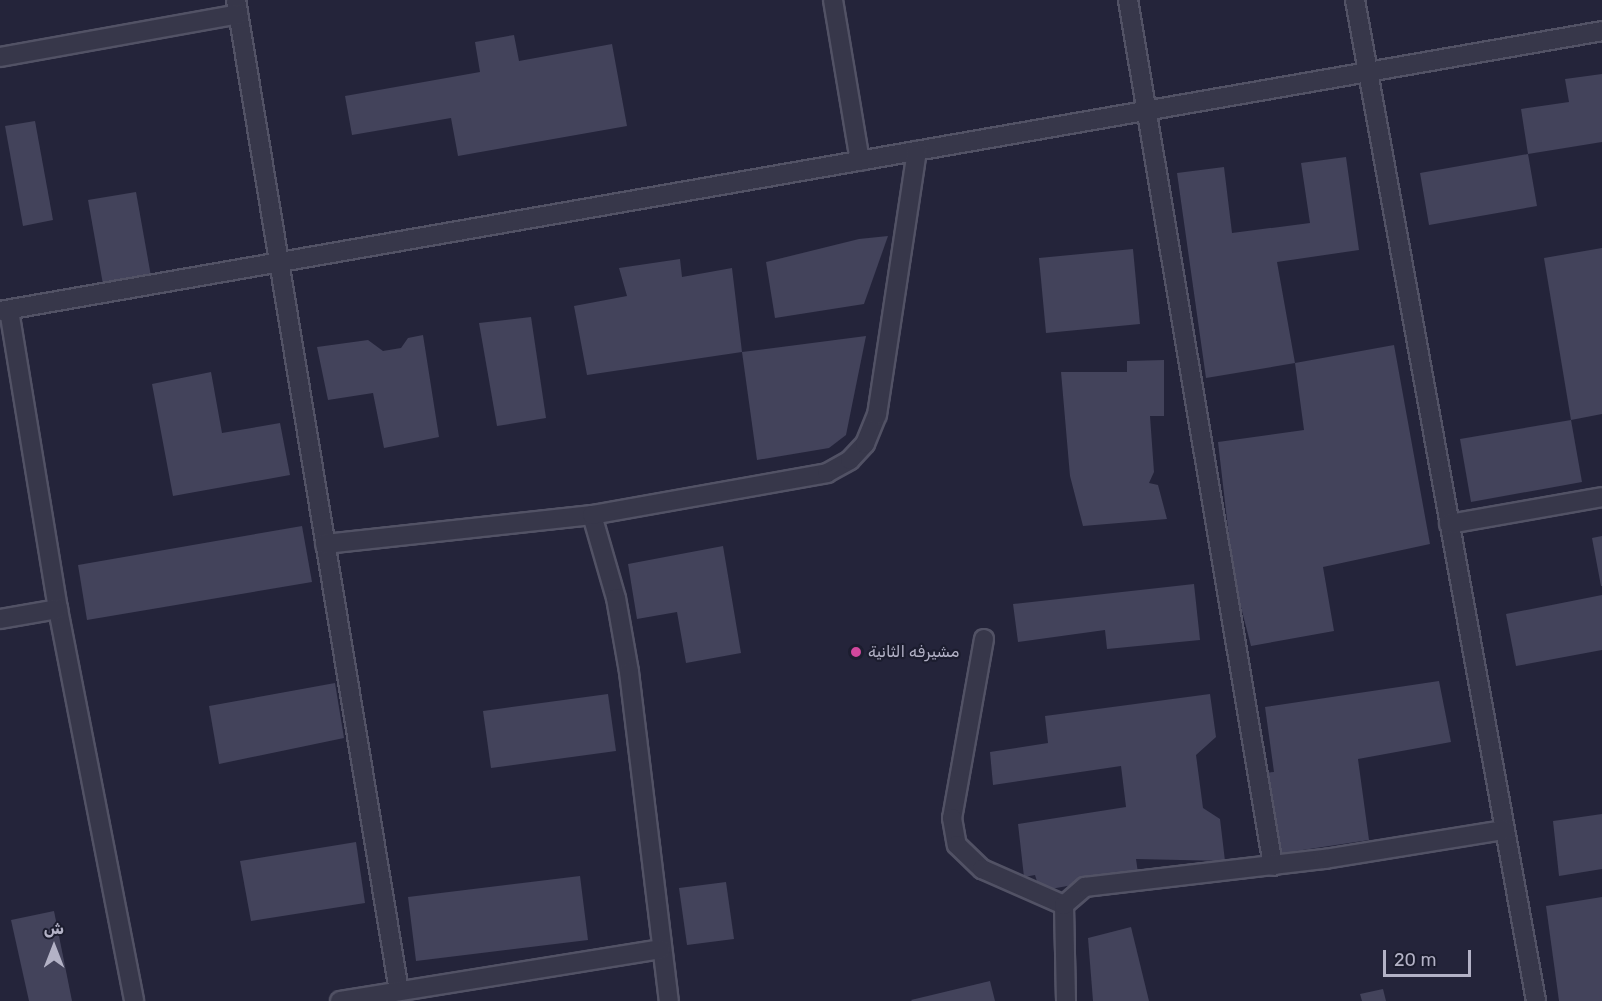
<!DOCTYPE html>
<meta charset="utf-8">
<style>
body{margin:0}
#map{position:relative;width:1602px;height:1001px;overflow:hidden;background:#24243a;font-family:Rubik,"Noto Sans Arabic",sans-serif}
div>[style]{position:absolute}
[style*='--x']{left:calc(var(--x)*1px);top:calc(var(--y)*1px);width:calc(var(--w)*1px);rotate:calc(var(--a)*1deg)}
.building>*{inset:0;background:#43435b}
.roads{filter:drop-shadow(2px 0 #525265) drop-shadow(-2px 0 #525265) drop-shadow(0 2px #525265) drop-shadow(0 -2px #525265)}
.minor>*{height:18px;margin:-9px;padding:0 9px;transform-origin:9px;border-radius:9px;background:#37374a}
.dots>*{width:16px;height:16px;translate:-50% -50%;box-sizing:border-box;border:3px solid #1c1d2f;border-radius:50%}
span{translate:-50% -50%;white-space:nowrap;text-align:center;line-height:1.15;-webkit-text-stroke:4.5px #1c1d2f;paint-order:stroke}
.poi-label{font-size:16px;color:#b3b2c6}
.left{translate:0 -50%;text-align:left}
.north{position:absolute;left:24px;top:917px;width:60px;height:60px;-webkit-text-stroke:4px #1c1d2f;paint-order:stroke;rotate:0deg;font-size:16px;font-weight:700;line-height:24px;text-align:center;color:#b3b2c6}
.north::after{content:'';display:block;margin:auto;width:21px;height:27px;background:#b3b2c6;clip-path:polygon(50% 0,100% 100%,50% 72%,0 100%)}
.scale{position:absolute;left:1383px;top:950px;width:88px;height:27px;box-sizing:border-box;border:3px solid #b3b2c6;border-top:0;padding-left:8px;font-size:18px;line-height:21px;white-space:nowrap;color:#b3b2c6;-webkit-text-stroke:4px #1c1d2f;paint-order:stroke}
</style>
<div id="map">
<div class="building">
<div style="clip-path:polygon(514px 35px,519px 61px,612px 44px,627px 126px,458px 156px,451px 118px,352px 135px,345px 96px,480px 72px,475px 42px)"></div>
<div style="clip-path:polygon(1602px 74px,1602px 142px,1528px 154px,1537px 206px,1429px 225px,1420px 173px,1528px 154px,1521px 109px,1569px 102px,1565px 79px)"></div>
<div style="clip-path:polygon(35px 121px,53px 220px,23px 226px,5px 126px)"></div>
<div style="clip-path:polygon(1346px 157px,1359px 250px,1277px 262px,1295px 363px,1206px 378px,1177px 173px,1224px 167px,1232px 233px,1310px 223px,1301px 163px)"></div>
<div style="clip-path:polygon(136px 192px,152px 282px,104px 290px,88px 200px)"></div>
<div style="clip-path:polygon(888px 236px,864px 304px,775px 318px,766px 262px,859px 239px)"></div>
<div style="clip-path:polygon(1602px 248px,1602px 414px,1571px 420px,1544px 258px)"></div>
<div style="clip-path:polygon(1133px 249px,1140px 324px,1046px 333px,1039px 258px)"></div>
<div style="clip-path:polygon(680px 259px,682px 277px,732px 268px,742px 352px,587px 375px,574px 306px,627px 296px,619px 268px)"></div>
<div style="clip-path:polygon(531px 317px,546px 418px,497px 426px,479px 323px)"></div>
<div style="clip-path:polygon(423px 335px,439px 437px,384px 448px,373px 393px,328px 400px,317px 347px,368px 340px,383px 351px,401px 348px,408px 338px)"></div>
<div style="clip-path:polygon(866px 336px,846px 435px,829px 448px,757px 460px,742px 352px)"></div>
<div style="clip-path:polygon(1394px 345px,1430px 544px,1323px 567px,1334px 631px,1251px 646px,1234px 580px,1218px 442px,1304px 430px,1295px 363px)"></div>
<div style="clip-path:polygon(1164px 360px,1164px 416px,1150px 416px,1154px 472px,1149px 483px,1158px 485px,1167px 519px,1083px 526px,1070px 476px,1061px 372px,1127px 372px,1127px 361px)"></div>
<div style="clip-path:polygon(211px 372px,222px 433px,280px 423px,290px 475px,173px 496px,152px 384px)"></div>
<div style="clip-path:polygon(1571px 420px,1582px 482px,1471px 502px,1460px 439px)"></div>
<div style="clip-path:polygon(302px 526px,312px 582px,87px 620px,78px 565px)"></div>
<div style="clip-path:polygon(1602px 536px,1602px 586px,1601px 586px,1592px 538px)"></div>
<div style="clip-path:polygon(723px 546px,741px 653px,686px 663px,677px 612px,637px 619px,628px 564px)"></div>
<div style="clip-path:polygon(1194px 584px,1200px 640px,1107px 649px,1105px 630px,1018px 642px,1013px 604px)"></div>
<div style="clip-path:polygon(1602px 595px,1602px 650px,1516px 666px,1506px 614px)"></div>
<div style="clip-path:polygon(1439px 681px,1451px 742px,1358px 759px,1369px 840px,1276px 854px,1262px 773px,1274px 772px,1265px 707px)"></div>
<div style="clip-path:polygon(335px 683px,344px 738px,219px 764px,209px 706px)"></div>
<div style="clip-path:polygon(608px 694px,616px 751px,491px 768px,483px 711px)"></div>
<div style="clip-path:polygon(1210px 694px,1216px 737px,1196px 755px,1203px 808px,1220px 819px,1225px 861px,1136px 859px,1138px 873px,1040px 891px,1035px 875px,1024px 877px,1018px 824px,1126px 807px,1121px 766px,993px 785px,990px 752px,1048px 743px,1045px 716px)"></div>
<div style="clip-path:polygon(1602px 814px,1602px 869px,1559px 876px,1553px 821px)"></div>
<div style="clip-path:polygon(356px 842px,365px 903px,251px 921px,240px 861px)"></div>
<div style="clip-path:polygon(580px 876px,588px 940px,416px 961px,408px 897px)"></div>
<div style="clip-path:polygon(726px 882px,734px 939px,687px 945px,679px 888px)"></div>
<div style="clip-path:polygon(1602px 897px,1602px 1001px,1559px 1001px,1546px 906px)"></div>
<div style="clip-path:polygon(54px 911px,72px 1001px,29px 1001px,11px 920px)"></div>
<div style="clip-path:polygon(1131px 927px,1149px 1001px,1093px 1001px,1088px 938px)"></div>
<div style="clip-path:polygon(990px 981px,995px 1001px,912px 1001px,911px 1000px)"></div>
<div style="clip-path:polygon(1383px 989px,1386px 1001px,1362px 1001px,1360px 994px)"></div>
</div>
<div class="roads">
<div class="minor">
<div style="--x:236;--y:0;--w:1004;--a:80.66"></div>
<div style="--x:833;--y:0;--w:163;--a:80.5"></div>
<div style="--x:1128;--y:0;--w:878;--a:80.49"></div>
<div style="--x:1355;--y:0;--w:1017;--a:79.75"></div>
<div style="--x:0;--y:57;--w:242;--a:-10.2"></div>
<div style="--x:9;--y:310;--w:303;--a:80.7"></div>
<div style="--x:58;--y:609;--w:399;--a:79"></div>
<div style="--x:0;--y:311;--w:1626;--a:-9.91"></div>
<div style="--x:592;--y:515;--w:86;--a:73.9"></div>
<div style="--x:616;--y:598;--w:75;--a:80"></div>
<div style="--x:629;--y:672;--w:331;--a:83.1"></div>
<div style="--x:1449;--y:524;--w:155;--a:-10"></div>
<div style="--x:325;--y:544;--w:269;--a:-6.2"></div>
<div style="--x:592;--y:515;--w:239;--a:-10.1"></div>
<div style="--x:827;--y:473;--w:26;--a:-29"></div>
<div style="--x:850;--y:460;--w:22;--a:-47"></div>
<div style="--x:865;--y:444;--w:31;--a:-68"></div>
<div style="--x:877;--y:415;--w:267;--a:-81.4"></div>
<div style="--x:0;--y:619;--w:59;--a:-9.8"></div>
<div style="--x:984;--y:639;--w:182;--a:100.1"></div>
<div style="--x:952;--y:818;--w:27;--a:80"></div>
<div style="--x:957;--y:845;--w:35;--a:44"></div>
<div style="--x:982;--y:869;--w:90;--a:23.7"></div>
<div style="--x:340;--y:1001;--w:325;--a:-9.2"></div>
<div style="--x:1066;--y:1001;--w:96;--a:-91.2"></div>
<div style="--x:1064;--y:905;--w:28;--a:-41"></div>
<div style="--x:1085;--y:887;--w:242;--a:-6.7"></div>
<div style="--x:1325;--y:859;--w:182;--a:-9.2"></div>
</div>
</div>
<div class="dots">
<div style="left:856px;top:652px;background:#d1479c"></div>
</div>
<div class="poi-label">
<span class="left" style="left:868px;top:652px">مشيرفه الثانية</span>
</div>
<div class="north">ش</div>
<div class="scale">20 m</div>
</div>
